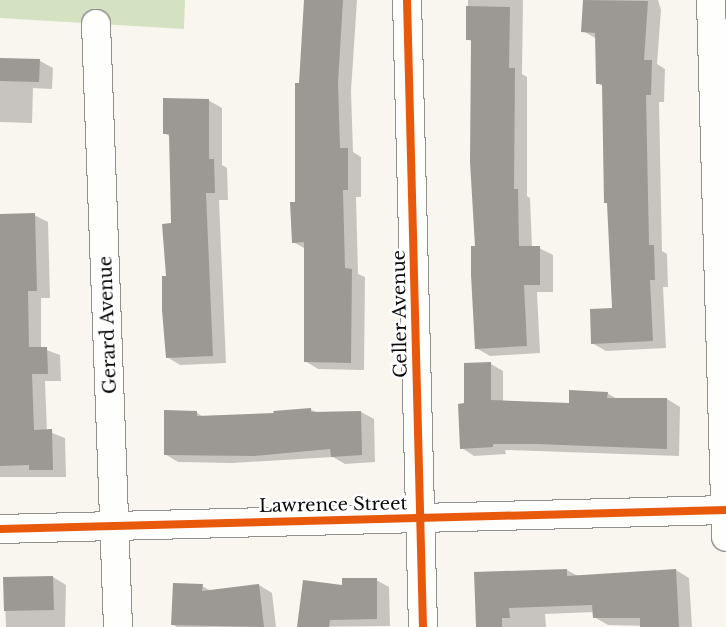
<!DOCTYPE html>
<style>
body{margin:0}
#map{position:relative;width:726px;height:627px;overflow:hidden;background:#f9f6ef;font-family:"Libre Baskerville",serif}
div>[style]{position:absolute}
[style*='--x']{left:calc(var(--x)*1px);top:calc(var(--y)*1px);width:calc(var(--w)*1px);rotate:calc(var(--a)*1deg)}
.forest>*{inset:0;background:#d5e2c1}
.shadow>*{inset:0;background:#0003}
.building>*{inset:0;background:#9c9995}
.roads{filter:drop-shadow(1px 0 #92918e) drop-shadow(-1px 0 #92918e) drop-shadow(0 1px #92918e) drop-shadow(0 -1px #92918e)}
.minor>*{height:28px;margin:-14px;padding:0 14px;transform-origin:14px;border-radius:14px;background:#fefefd}
.cycleway>*{height:8px;margin:-4px;padding:0 4px;transform-origin:4px;border-radius:4px;background:#e8590c}
span{translate:-50% -50%;white-space:nowrap;text-align:center;line-height:1.15;-webkit-text-stroke:5px #fff;paint-order:stroke}
.street-label{font-size:18px;color:#0b0b0b}
</style>
<div id="map">
<div class="forest">
<div style="clip-path:polygon(0 0,185px 0,184px 29px,0 18px)"></div>
</div>
<div class="shadow">
<div style="clip-path:polygon(306px 0,357px 0,351px 91px,353px 152px,361px 157px,361px 197px,356px 197px,358px 274px,365px 277px,364px 370px,318px 369px,305px 361px,306px 249px,293px 242px)"></div>
<div style="clip-path:polygon(468px 0,523px 0,522px 74px,527px 77px,527px 196px,530px 198px,532px 247px,539px 248px,553px 255px,553px 292px,537px 292px,540px 353px,490px 356px,476px 348px,473px 42px,467px 39px)"></div>
<div style="clip-path:polygon(584px 0,658px 0,661px 10px,657px 64px,665px 69px,664px 102px,659px 102px,662px 251px,667px 254px,668px 287px,663px 287px,666px 348px,606px 351px,592px 343px,613px 309px,608px 204px,605px 202px,604px 87px,597px 83px,597px 39px,583px 31px)"></div>
<div style="clip-path:polygon(0 59px,40px 61px,53px 68px,52px 89px,33px 88px,32px 123px,0 122px)"></div>
<div style="clip-path:polygon(208px 100px,222px 108px,222px 165px,227px 168px,228px 200px,219px 200px,226px 363px,180px 365px,167px 357px,167px 277px,172px 224px,171px 137px,164px 133px)"></div>
<div style="clip-path:polygon(34px 215px,48px 222px,50px 298px,41px 298px,41px 348px,60px 355px,61px 381px,45px 381px,47px 431px,65px 438px,66px 477px,0 477px,0 216px)"></div>
<div style="clip-path:polygon(491px 364px,503px 371px,503px 402px,570px 404px,607px 393px,617px 399px,667px 399px,680px 407px,679px 456px,505px 450px,506px 454px,474px 456px,462px 448px,465px 404px)"></div>
<div style="clip-path:polygon(310px 409px,318px 413px,361px 412px,374px 419px,375px 462px,345px 464px,333px 457px,232px 463px,178px 462px,165px 454px,196px 412px,203px 417px,275px 415px)"></div>
<div style="clip-path:polygon(567px 570px,578px 576px,676px 570px,689px 578px,692px 627px,608px 625px,594px 617px,594px 612px,545px 614px,546px 627px,477px 627px)"></div>
<div style="clip-path:polygon(53px 577px,66px 585px,65px 627px,6px 627px,4px 578px)"></div>
<div style="clip-path:polygon(376px 580px,389px 587px,390px 626px,299px 627px,343px 586px)"></div>
<div style="clip-path:polygon(259px 585px,272px 593px,276px 627px,177px 627px,172px 624px,202px 586px,211px 591px)"></div>
</div>
<div class="building">
<div style="clip-path:polygon(304px 0,343px 0,338px 83px,340px 148px,348px 148px,348px 190px,343px 190px,345px 268px,352px 269px,351px 363px,304px 362px,304px 242px,292px 243px,290px 202px,295px 202px,295px 83px,299px 83px)"></div>
<div style="clip-path:polygon(583px 0,648px 1px,644px 60px,652px 60px,651px 95px,646px 95px,649px 245px,654px 245px,655px 280px,650px 280px,653px 341px,591px 344px,590px 309px,612px 308px,607px 203px,604px 203px,602px 84px,596px 84px,595px 33px,581px 32px)"></div>
<div style="clip-path:polygon(466px 6px,510px 7px,509px 68px,515px 68px,514px 189px,518px 189px,519px 246px,540px 246px,540px 285px,524px 285px,527px 346px,475px 349px,471px 275px,471px 246px,475px 246px,470px 162px,471px 40px,466px 40px)"></div>
<div style="clip-path:polygon(0 58px,40px 59px,39px 82px,0 81px)"></div>
<div style="clip-path:polygon(163px 98px,209px 99px,209px 159px,214px 159px,215px 193px,206px 193px,213px 356px,166px 358px,162px 310px,162px 276px,166px 276px,162px 224px,171px 223px,169px 134px,163px 134px)"></div>
<div style="clip-path:polygon(35px 213px,37px 291px,28px 291px,29px 347px,47px 347px,48px 374px,32px 374px,34px 430px,52px 429px,53px 470px,29px 470px,29px 465px,0 466px,0 214px)"></div>
<div style="clip-path:polygon(491px 362px,491px 400px,569px 403px,569px 390px,608px 392px,607px 398px,667px 398px,667px 449px,536px 444px,493px 444px,493px 447px,460px 449px,458px 404px,464px 403px,464px 363px)"></div>
<div style="clip-path:polygon(311px 408px,311px 412px,361px 411px,362px 455px,331px 457px,330px 449px,253px 456px,164px 455px,164px 410px,197px 411px,197px 416px,274px 413px,273px 411px)"></div>
<div style="clip-path:polygon(567px 569px,567px 576px,676px 569px,679px 627px,640px 627px,640px 618px,593px 618px,592px 605px,509px 608px,510px 618px,502px 618px,502px 627px,476px 627px,474px 572px)"></div>
<div style="clip-path:polygon(53px 576px,54px 610px,4px 611px,3px 577px)"></div>
<div style="clip-path:polygon(342px 578px,377px 578px,377px 619px,330px 620px,329px 627px,297px 627px,303px 580px,342px 585px)"></div>
<div style="clip-path:polygon(173px 583px,203px 584px,202px 591px,259px 584px,264px 627px,171px 625px)"></div>
</div>
<div class="roads">
<div class="minor">
<div style="--x:407;--y:0;--w:627;--a:88.54"></div>
<div style="--x:711;--y:0;--w:537;--a:88.4"></div>
<div style="--x:96;--y:24;--w:603;--a:87.91"></div>
<div style="--x:0;--y:529;--w:726;--a:-1.5"></div>
</div>
</div>
<div class="cycleway">
<div style="--x:407;--y:0;--w:627;--a:88.54"></div>
<div style="--x:0;--y:529;--w:726;--a:-1.5"></div>
</div>
<div class="street-label">
<span style="left:400px;top:314px;rotate:-91deg">Celler Avenue</span>
<span style="left:108px;top:325px;rotate:-92deg">Gerard Avenue</span>
<span style="left:333px;top:505px;rotate:-1deg">Lawrence Street</span>
</div>
</div>
